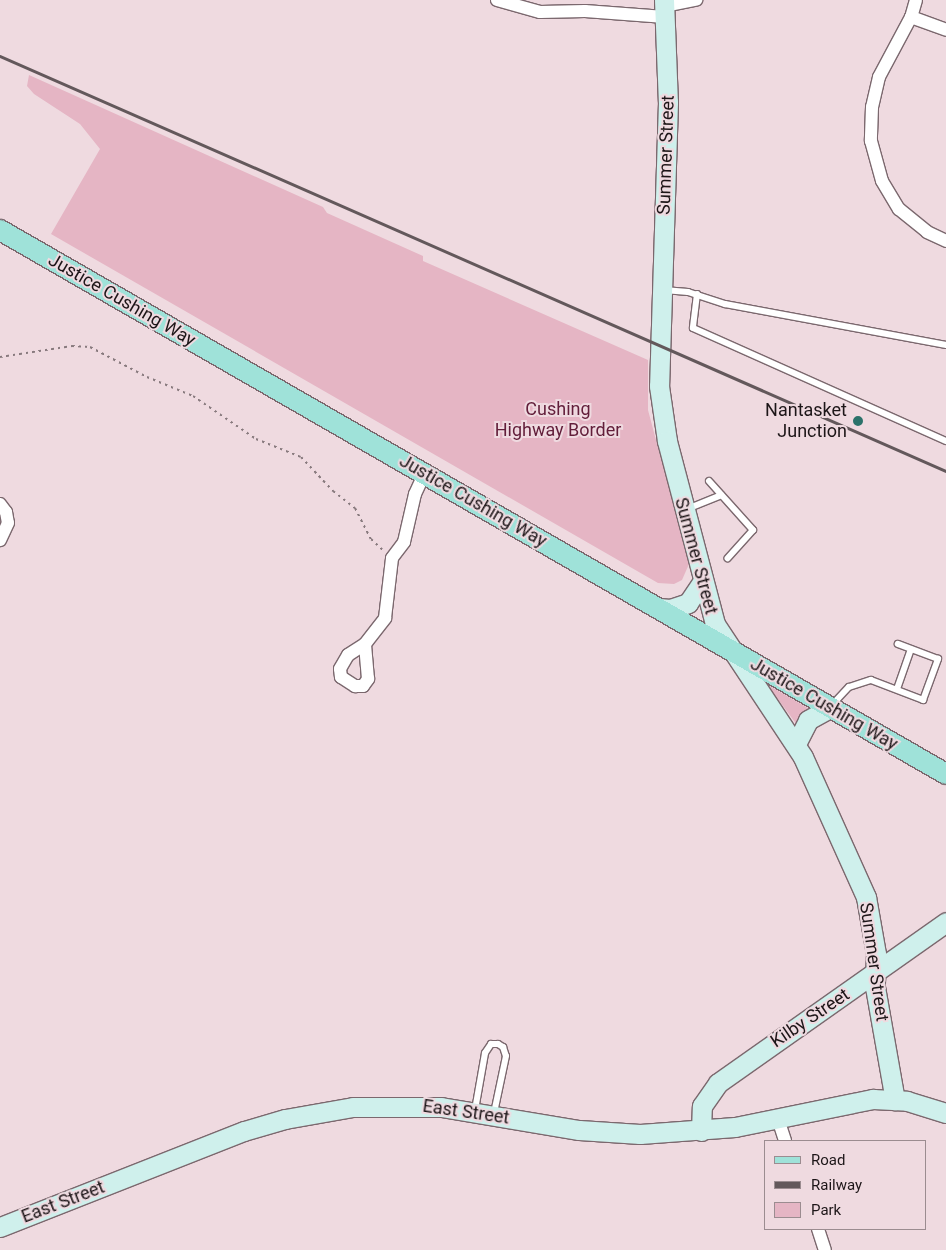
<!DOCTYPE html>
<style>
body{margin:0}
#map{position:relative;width:946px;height:1250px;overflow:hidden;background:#efdae0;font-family:Roboto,sans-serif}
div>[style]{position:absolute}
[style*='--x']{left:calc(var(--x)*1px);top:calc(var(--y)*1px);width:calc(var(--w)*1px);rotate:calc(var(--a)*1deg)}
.green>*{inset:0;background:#e5b5c4}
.path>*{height:2px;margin-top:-1px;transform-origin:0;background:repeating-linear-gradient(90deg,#887a7e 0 2.5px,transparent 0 6.5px)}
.roads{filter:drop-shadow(1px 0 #7b686e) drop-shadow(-1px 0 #7b686e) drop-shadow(0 1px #7b686e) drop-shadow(0 -1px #7b686e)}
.lane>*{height:6px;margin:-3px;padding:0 3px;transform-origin:3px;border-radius:3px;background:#fff}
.street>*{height:12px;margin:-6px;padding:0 6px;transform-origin:6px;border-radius:6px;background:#fff}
.secondary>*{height:19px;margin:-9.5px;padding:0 9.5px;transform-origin:9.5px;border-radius:9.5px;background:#cff0ec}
.primary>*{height:20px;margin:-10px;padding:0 10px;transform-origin:10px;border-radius:10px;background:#9fe2d9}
.rail>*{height:3px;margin:-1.5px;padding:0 1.5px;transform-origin:1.5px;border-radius:1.5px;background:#63585b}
.dots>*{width:14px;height:14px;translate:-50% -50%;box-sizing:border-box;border:2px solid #efdae0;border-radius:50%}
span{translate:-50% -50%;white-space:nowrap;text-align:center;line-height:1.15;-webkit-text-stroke:4px #efdae0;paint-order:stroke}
.street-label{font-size:18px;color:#1d1618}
.park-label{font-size:18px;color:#621e3a}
.poi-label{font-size:18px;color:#1d1618}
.right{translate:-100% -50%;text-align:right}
.legend{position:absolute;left:764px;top:1140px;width:162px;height:90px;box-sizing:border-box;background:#efdae0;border:1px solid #9b8c90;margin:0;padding:6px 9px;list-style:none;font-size:15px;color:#1d1618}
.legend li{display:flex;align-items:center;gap:10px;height:25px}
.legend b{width:25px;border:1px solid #9b8c90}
</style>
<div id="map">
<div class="green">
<div style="clip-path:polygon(29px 75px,323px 207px,327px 213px,423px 256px,423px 261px,648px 360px,648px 410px,689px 564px,682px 580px,674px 584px,658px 583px,51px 234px,100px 149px,80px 124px,34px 94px,27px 86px)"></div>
<div style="clip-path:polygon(770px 686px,808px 708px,797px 725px,769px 687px)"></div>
</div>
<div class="path">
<div style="--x:0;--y:357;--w:73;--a:-8.7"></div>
<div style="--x:72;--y:346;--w:18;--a:3"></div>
<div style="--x:90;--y:347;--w:64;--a:27.8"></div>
<div style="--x:147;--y:377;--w:50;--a:22.4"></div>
<div style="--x:193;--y:396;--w:76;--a:34.3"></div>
<div style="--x:256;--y:439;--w:48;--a:21.8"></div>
<div style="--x:301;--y:457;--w:47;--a:46.7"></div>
<div style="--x:333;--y:491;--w:28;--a:38"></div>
<div style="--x:355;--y:508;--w:35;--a:63"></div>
<div style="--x:371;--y:539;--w:16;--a:43"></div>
</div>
<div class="roads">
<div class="lane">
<div style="--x:664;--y:290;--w:24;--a:5"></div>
<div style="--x:688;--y:292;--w:39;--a:18"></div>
<div style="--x:725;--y:304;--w:225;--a:10.5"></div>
<div style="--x:697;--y:294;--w:34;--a:97"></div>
<div style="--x:693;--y:328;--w:277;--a:24.1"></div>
<div style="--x:709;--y:481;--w:66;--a:48.1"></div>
<div style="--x:753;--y:530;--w:38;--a:132"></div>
<div style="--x:687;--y:509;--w:37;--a:-22"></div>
<div style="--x:897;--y:689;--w:42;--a:-70.7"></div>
<div style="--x:831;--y:706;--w:26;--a:-47"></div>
<div style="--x:849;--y:687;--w:23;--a:-18"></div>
<div style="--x:871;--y:680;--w:56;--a:21"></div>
<div style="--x:923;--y:700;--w:44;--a:-69.9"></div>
<div style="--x:938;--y:659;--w:43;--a:-159.4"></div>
<div style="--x:475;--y:1110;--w:58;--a:-80"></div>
<div style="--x:485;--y:1053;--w:11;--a:-56"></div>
<div style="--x:491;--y:1044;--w:7;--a:0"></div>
<div style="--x:498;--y:1044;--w:6;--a:31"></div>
<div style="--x:503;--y:1047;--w:9;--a:72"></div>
<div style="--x:506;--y:1056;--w:58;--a:101.9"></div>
</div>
<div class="street">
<div style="--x:497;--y:0;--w:45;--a:15.6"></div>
<div style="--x:540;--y:12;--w:45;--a:-1.3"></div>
<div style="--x:585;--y:11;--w:80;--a:4.3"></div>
<div style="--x:916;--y:0;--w:18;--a:106"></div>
<div style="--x:911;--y:17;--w:68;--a:118.1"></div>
<div style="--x:879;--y:77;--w:31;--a:103"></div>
<div style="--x:872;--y:107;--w:34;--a:92"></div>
<div style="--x:871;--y:141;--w:41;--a:74.6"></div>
<div style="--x:882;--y:181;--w:33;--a:59"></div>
<div style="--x:899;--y:209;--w:36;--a:39"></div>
<div style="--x:927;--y:232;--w:21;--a:25"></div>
<div style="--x:664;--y:6;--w:33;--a:-11"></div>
<div style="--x:911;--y:17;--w:37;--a:20"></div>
<div style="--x:0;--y:504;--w:10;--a:53"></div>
<div style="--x:6;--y:512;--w:11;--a:80"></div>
<div style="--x:8;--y:523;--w:19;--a:115"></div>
<div style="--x:365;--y:644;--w:20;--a:147"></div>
<div style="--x:348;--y:655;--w:16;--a:120"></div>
<div style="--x:340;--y:669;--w:8;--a:83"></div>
<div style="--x:341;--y:677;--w:17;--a:33"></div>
<div style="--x:355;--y:686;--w:8;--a:0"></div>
<div style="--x:363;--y:686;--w:9;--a:-54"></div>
<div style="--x:368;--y:679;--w:35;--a:-95"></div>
<div style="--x:365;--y:644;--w:33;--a:-52"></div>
<div style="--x:385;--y:618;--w:60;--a:-83.3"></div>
<div style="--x:392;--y:558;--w:20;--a:-53"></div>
<div style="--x:404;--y:542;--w:49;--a:-77.1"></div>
<div style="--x:415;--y:494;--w:23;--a:-65"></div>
<div style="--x:778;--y:1119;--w:23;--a:72"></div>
<div style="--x:818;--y:1229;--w:22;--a:72"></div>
</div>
<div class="secondary">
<div style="--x:664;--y:0;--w:102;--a:87.8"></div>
<div style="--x:668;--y:102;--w:284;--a:91.8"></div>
<div style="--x:659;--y:386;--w:56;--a:81.7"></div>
<div style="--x:667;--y:441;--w:189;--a:75.3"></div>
<div style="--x:715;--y:624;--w:159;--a:56.5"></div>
<div style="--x:803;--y:757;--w:154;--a:65.8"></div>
<div style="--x:866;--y:897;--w:58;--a:80"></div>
<div style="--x:876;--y:954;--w:33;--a:92"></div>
<div style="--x:875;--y:987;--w:115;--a:80"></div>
<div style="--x:659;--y:608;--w:11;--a:5"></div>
<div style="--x:670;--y:609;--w:19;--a:-18"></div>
<div style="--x:688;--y:603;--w:25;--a:-56"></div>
<div style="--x:796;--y:744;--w:27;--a:-63"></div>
<div style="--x:808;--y:720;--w:26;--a:-29"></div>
<div style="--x:701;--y:1131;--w:25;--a:-88"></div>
<div style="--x:702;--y:1106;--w:28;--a:-55"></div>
<div style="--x:718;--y:1083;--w:279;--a:-35.2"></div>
<div style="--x:0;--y:1227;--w:262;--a:-21.5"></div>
<div style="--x:244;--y:1131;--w:43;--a:-16.3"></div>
<div style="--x:285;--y:1119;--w:69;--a:-10"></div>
<div style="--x:353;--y:1107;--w:88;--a:0"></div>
<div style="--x:441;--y:1107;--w:140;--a:9.5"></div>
<div style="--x:579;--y:1130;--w:61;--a:3.8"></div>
<div style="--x:640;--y:1134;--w:95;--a:-4.2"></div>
<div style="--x:735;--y:1127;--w:141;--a:-11.5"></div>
<div style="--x:873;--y:1099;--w:34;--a:3"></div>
<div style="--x:907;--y:1101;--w:41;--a:17.1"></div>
</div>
<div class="primary">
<div style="--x:0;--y:230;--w:1091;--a:29.9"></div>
</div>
</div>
<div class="rail">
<div style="--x:0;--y:56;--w:1033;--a:23.69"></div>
</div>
<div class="dots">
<div style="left:858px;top:421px;background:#2b726a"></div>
</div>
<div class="street-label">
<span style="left:666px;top:155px;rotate:-88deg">Summer Street</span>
<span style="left:122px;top:300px;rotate:30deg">Justice Cushing Way</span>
<span style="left:473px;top:501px;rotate:30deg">Justice Cushing Way</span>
<span style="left:696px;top:556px;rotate:75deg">Summer Street</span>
<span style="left:824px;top:704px;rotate:30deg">Justice Cushing Way</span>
<span style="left:874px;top:962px;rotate:82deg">Summer Street</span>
<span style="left:810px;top:1018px;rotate:-34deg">Kilby Street</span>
<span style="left:466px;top:1112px;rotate:8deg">East Street</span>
<span style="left:63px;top:1202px;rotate:-21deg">East Street</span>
</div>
<div class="park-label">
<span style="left:558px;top:420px">Cushing<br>Highway Border</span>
</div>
<div class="poi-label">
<span class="right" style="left:847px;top:421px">Nantasket<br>Junction</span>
</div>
<ul class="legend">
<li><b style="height:6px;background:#9fe2d9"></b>Road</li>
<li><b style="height:6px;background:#63585b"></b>Railway</li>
<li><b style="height:14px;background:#e5b5c4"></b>Park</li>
</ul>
</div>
